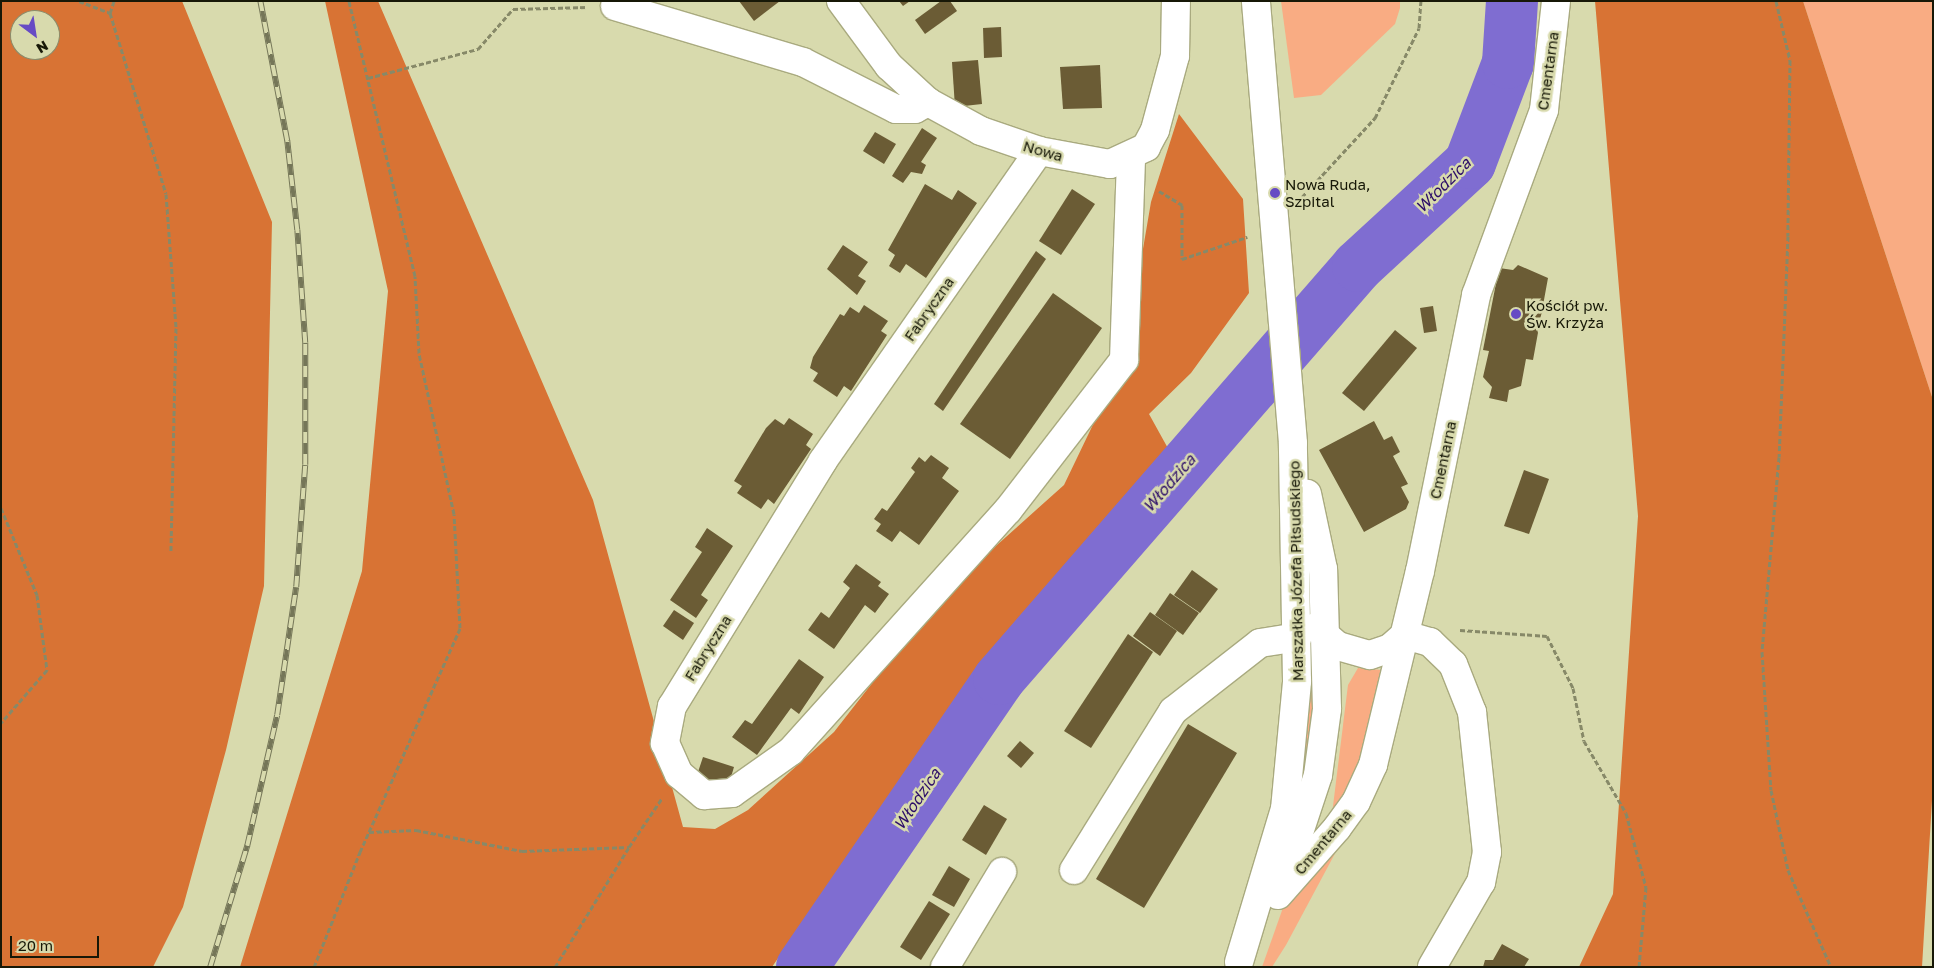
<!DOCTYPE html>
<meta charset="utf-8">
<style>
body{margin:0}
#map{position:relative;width:1934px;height:968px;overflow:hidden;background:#d8daad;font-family:"Golos Text",sans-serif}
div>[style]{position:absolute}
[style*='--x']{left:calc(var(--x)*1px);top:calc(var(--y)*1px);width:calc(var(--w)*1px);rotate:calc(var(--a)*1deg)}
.green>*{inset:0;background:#f9ac83}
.forest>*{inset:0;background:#d87334}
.river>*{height:52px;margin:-26px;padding:0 26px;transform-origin:26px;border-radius:26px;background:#7f6dd1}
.building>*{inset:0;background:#6b5c35}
.path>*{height:3px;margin-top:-1.5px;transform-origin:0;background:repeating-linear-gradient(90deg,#878968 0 5px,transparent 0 7.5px)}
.roads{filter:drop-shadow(1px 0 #a9aa7f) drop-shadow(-1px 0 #a9aa7f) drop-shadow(0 1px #a9aa7f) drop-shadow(0 -1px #a9aa7f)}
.minor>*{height:28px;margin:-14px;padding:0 14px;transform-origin:14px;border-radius:14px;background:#fff}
.rail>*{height:5.5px;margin-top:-2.75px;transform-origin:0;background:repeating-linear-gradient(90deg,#d8daad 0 11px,#757658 0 22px);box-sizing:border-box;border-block:1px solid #757658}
.dots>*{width:14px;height:14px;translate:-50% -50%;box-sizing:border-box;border:2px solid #d8daad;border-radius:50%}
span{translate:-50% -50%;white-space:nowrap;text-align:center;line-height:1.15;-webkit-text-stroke:5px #d8daad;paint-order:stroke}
.street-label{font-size:15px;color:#171807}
.poi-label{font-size:15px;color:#171807}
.left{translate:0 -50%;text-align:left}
.water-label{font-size:16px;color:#2c0d68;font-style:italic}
.frame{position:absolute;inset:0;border:2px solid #171807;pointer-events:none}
.north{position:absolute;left:10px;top:10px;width:50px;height:50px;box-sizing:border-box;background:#d8daad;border:1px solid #8b8c6b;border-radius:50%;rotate:149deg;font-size:14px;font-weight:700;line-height:20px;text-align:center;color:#171807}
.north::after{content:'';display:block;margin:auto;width:18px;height:22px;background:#674bc4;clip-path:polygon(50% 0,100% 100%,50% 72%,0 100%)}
.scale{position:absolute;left:10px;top:936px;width:89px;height:22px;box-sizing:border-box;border:2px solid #171807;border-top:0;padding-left:6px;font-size:15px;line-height:18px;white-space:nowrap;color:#171807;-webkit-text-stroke:4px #d8daad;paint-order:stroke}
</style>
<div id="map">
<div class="green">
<div style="clip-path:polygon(1281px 1px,1400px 1px,1400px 8px,1395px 24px,1321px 95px,1294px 98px)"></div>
<div style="clip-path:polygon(1803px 1px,1933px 1px,1933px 400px)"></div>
<div style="clip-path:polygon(1358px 668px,1382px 670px,1364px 762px,1347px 797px,1332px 814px,1348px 685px)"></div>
<div style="clip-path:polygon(1317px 687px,1307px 769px,1301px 765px,1309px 688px)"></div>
<div style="clip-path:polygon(1339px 846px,1286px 945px,1272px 967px,1262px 967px,1285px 902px)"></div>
</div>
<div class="forest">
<div style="clip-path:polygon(evenodd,1px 1px,182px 1px,272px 222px,264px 586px,226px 750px,183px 907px,153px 967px,1px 967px,1px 1px,20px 20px,50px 20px,50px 50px,20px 50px,20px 20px)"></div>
<div style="clip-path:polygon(325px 1px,378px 1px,593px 500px,683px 827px,715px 829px,748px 810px,834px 732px,941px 595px,1064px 485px,1124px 360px,1151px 202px,1179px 114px,1243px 199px,1249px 293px,1191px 373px,1149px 414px,1170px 452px,980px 663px,772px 967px,240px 967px,362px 571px,388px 291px)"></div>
<div style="clip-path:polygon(1595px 1px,1803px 1px,1933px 400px,1933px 784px,1922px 967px,1579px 967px,1613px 894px,1638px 516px)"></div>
</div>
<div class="river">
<div style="--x:802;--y:967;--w:349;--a:-55.6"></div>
<div style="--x:999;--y:679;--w:547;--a:-49"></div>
<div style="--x:1358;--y:266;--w:152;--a:-42.6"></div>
<div style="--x:1470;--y:163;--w:107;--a:-69.2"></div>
<div style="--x:1508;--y:63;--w:62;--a:-86.3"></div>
</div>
<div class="building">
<div style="clip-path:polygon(739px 1px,780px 1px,754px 21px)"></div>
<div style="clip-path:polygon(899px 1px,910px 1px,903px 6px)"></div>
<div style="clip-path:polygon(941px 1px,950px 1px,957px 11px,925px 34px,915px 20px)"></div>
<div style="clip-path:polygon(1001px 27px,1002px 57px,984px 58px,983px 28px)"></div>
<div style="clip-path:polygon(978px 60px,982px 104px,955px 107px,952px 62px)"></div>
<div style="clip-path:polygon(1100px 65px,1102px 108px,1063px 109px,1060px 67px)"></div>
<div style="clip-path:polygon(922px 128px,937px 138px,921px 162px,926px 165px,922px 174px,911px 172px,903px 183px,892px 176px)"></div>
<div style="clip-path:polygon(875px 132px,896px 144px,884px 164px,863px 151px)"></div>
<div style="clip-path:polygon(925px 184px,952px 200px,958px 190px,977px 203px,926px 278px,906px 264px,900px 273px,889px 266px,895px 255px,888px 250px)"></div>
<div style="clip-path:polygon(1072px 189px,1095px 204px,1061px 255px,1039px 241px)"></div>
<div style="clip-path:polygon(843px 245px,868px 262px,858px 276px,866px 281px,857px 295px,827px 269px)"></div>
<div style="clip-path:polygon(1036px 251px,1046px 259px,943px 411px,934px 404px)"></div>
<div style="clip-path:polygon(1518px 265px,1548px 278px,1533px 360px,1526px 359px,1521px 386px,1509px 390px,1507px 402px,1489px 398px,1492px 387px,1483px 377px,1489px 351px,1483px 350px,1499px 268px,1513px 270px)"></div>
<div style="clip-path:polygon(1053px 293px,1102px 328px,1010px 459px,960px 424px)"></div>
<div style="clip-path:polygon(864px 305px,888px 321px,881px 331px,887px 335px,851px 391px,844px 386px,837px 397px,813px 381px,818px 373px,810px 368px,813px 357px,840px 314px,844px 316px,850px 307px,859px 313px)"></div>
<div style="clip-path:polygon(1433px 306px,1437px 331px,1424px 333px,1420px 308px)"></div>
<div style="clip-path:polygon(1395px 330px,1417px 348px,1364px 411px,1342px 393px)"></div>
<div style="clip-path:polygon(789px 418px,813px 434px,806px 445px,811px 449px,774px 504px,768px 499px,761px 509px,737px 493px,742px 486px,734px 481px,766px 428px,775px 419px,784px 425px)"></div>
<div style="clip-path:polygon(1374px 421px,1384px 440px,1392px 436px,1400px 452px,1393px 456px,1408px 484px,1401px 487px,1409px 502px,1406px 509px,1364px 532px,1319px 450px)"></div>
<div style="clip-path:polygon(931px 455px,949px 468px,942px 478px,959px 491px,919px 545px,900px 531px,892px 542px,876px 531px,881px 524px,874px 519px,882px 508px,887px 511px,915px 472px,911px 468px,919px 457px,925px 462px)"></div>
<div style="clip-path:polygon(1524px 470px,1549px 479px,1529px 534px,1504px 526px)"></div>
<div style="clip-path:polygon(707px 528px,733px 546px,701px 595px,708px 600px,696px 618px,670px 600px,702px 552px,695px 547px)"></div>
<div style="clip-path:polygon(856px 564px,881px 582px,878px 586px,889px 594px,875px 613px,865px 605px,834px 649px,808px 630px,821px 612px,829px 618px,850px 588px,843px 582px)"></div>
<div style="clip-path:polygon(1192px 570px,1218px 589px,1200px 613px,1174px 595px)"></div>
<div style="clip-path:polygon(1170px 593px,1199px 613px,1183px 635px,1155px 615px)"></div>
<div style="clip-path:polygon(674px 610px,694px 623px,683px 640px,663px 626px)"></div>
<div style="clip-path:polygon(1150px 612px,1177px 631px,1160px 656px,1133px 636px)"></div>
<div style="clip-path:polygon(1128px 634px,1153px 652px,1091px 748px,1064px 731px)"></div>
<div style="clip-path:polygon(799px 659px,824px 677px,799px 714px,791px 708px,757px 755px,732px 737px,745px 720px,752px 724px)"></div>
<div style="clip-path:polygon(1188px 724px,1237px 753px,1144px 908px,1096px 879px)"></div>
<div style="clip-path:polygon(1020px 741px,1034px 753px,1021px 768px,1007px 756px)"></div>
<div style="clip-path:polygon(703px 757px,734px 767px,728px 787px,696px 778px)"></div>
<div style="clip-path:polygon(984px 805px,1007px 819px,986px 855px,962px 840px)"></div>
<div style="clip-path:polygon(949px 866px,970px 879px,954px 907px,932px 895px)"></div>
<div style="clip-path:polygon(929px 901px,950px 914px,921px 960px,900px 947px)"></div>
<div style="clip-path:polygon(1502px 944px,1529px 959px,1524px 967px,1483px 967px,1485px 960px,1493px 960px)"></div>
</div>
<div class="path">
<div style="--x:79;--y:1;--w:33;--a:21"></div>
<div style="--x:114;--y:1;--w:13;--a:108"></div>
<div style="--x:110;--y:13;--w:189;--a:72.8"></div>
<div style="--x:166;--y:194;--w:134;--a:85.7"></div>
<div style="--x:176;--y:328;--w:223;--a:91.3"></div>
<div style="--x:1776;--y:1;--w:61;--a:76.7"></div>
<div style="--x:1790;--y:60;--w:176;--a:90.7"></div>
<div style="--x:1788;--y:236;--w:221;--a:92.3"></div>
<div style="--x:1779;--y:457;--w:196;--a:95"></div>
<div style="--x:1762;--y:652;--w:138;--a:86.3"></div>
<div style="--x:1771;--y:790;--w:82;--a:78"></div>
<div style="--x:1788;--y:870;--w:106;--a:66.1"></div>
<div style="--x:368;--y:78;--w:114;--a:-14.8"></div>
<div style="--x:478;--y:49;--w:53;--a:-48.8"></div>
<div style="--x:513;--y:9;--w:75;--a:-1.5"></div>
<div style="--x:1159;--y:191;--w:27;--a:31"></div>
<div style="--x:1182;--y:205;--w:54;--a:90"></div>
<div style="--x:1182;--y:259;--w:69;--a:-18.7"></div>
<div style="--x:1302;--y:197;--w:108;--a:-47.3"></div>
<div style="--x:1375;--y:118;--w:100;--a:-63.9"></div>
<div style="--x:1419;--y:28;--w:27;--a:-86"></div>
<div style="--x:1;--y:508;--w:94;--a:67.5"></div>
<div style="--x:37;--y:595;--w:76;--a:82.4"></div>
<div style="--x:47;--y:670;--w:70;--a:131"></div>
<div style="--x:1460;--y:630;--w:87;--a:3.9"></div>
<div style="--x:1547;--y:636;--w:58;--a:63.4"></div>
<div style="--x:1573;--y:688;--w:54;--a:78.3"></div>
<div style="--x:1584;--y:741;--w:83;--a:59.7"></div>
<div style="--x:1626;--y:813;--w:77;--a:74.9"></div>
<div style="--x:1646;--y:887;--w:80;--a:95"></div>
<div style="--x:369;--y:832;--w:47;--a:-2.4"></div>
<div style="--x:416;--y:830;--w:108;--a:11.2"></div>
<div style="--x:522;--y:851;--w:107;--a:-2.1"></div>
<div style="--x:629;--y:847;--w:59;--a:-56"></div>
<div style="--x:314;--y:967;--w:124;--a:-68.2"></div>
<div style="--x:360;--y:852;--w:245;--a:-65.9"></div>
<div style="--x:460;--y:628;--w:114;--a:-93"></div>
<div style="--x:454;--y:514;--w:165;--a:-102.3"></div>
<div style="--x:419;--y:353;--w:77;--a:-93"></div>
<div style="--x:415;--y:276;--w:283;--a:-103.5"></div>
<div style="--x:555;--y:967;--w:141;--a:-58.3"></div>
</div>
<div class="roads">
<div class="minor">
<div style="--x:841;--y:1;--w:81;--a:53.6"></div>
<div style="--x:889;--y:66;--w:53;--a:42.7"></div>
<div style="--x:928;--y:102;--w:60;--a:28.7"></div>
<div style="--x:981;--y:131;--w:61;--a:19"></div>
<div style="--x:1039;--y:151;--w:72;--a:10.4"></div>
<div style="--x:1110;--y:164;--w:40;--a:-25"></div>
<div style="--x:1146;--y:147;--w:19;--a:-62"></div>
<div style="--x:1155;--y:130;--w:77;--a:-74.9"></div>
<div style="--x:1175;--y:56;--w:55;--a:-89"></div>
<div style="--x:615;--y:6;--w:196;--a:16.6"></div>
<div style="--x:803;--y:62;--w:104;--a:26.8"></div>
<div style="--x:896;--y:109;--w:19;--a:0"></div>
<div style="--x:915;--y:109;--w:15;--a:-28"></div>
<div style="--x:1039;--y:151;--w:378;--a:124.9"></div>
<div style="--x:823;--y:461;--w:288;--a:121.6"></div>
<div style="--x:672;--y:706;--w:38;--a:101"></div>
<div style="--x:665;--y:743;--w:34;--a:66"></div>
<div style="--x:679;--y:774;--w:33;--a:40"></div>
<div style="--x:704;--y:795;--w:28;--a:-4"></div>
<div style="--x:732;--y:793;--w:72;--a:-35.4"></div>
<div style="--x:791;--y:751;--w:324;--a:-48"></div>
<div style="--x:1008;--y:510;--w:190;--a:-52.3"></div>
<div style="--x:1124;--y:360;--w:202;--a:-88"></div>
<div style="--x:1316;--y:627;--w:29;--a:41"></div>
<div style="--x:1338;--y:646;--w:33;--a:16"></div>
<div style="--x:1370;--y:655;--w:21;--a:-19"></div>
<div style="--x:1390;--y:648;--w:20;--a:-41"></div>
<div style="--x:1405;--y:635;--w:26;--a:16"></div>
<div style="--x:1430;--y:642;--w:32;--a:44"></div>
<div style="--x:1453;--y:664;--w:52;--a:68.4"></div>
<div style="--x:1472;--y:712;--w:141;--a:83.9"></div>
<div style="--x:1487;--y:852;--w:31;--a:101"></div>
<div style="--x:1481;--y:882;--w:98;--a:120"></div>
<div style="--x:1074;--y:870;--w:187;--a:-58.1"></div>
<div style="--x:1173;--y:711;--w:110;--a:-38"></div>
<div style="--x:1260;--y:643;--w:38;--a:-9"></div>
<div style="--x:1284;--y:878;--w:108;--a:-71.7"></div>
<div style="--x:1318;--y:775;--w:67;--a:-82.2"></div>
<div style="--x:1327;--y:709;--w:140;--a:-91.6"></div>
<div style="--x:1323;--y:569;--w:77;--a:-102"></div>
<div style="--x:1278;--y:895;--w:89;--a:-48.6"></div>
<div style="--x:1337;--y:828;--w:32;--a:-54"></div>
<div style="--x:1356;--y:802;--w:41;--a:-65.3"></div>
<div style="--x:1373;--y:765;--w:200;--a:-76.4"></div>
<div style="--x:1420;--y:571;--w:282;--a:-78.5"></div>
<div style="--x:1476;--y:295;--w:197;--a:-69.8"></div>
<div style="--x:1544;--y:110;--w:110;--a:-83.7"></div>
<div style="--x:1239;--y:962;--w:160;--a:-73.3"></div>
<div style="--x:1285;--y:809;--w:129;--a:-84.6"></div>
<div style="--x:1297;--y:681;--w:238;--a:-91"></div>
<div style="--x:1293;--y:443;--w:444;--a:-94.8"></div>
<div style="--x:945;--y:967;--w:111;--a:-59"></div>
</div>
</div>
<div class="rail">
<div style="--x:210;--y:967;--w:127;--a:-73"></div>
<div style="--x:247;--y:846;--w:134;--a:-77.1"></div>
<div style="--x:277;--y:715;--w:129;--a:-81.6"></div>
<div style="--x:296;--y:587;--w:122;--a:-85.8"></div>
<div style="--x:305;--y:465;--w:122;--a:-90"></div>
<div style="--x:305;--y:343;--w:113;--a:-94"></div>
<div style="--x:297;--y:230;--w:90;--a:-96.4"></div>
<div style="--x:287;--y:141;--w:143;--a:-100.9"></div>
</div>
<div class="dots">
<div style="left:1275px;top:193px;background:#674bc4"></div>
<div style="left:1516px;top:314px;background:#674bc4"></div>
</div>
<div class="street-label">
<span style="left:1548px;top:71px;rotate:-82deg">Cmentarna</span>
<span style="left:1043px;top:151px;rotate:16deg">Nowa</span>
<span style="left:929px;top:309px;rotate:-55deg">Fabryczna</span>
<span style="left:1443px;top:460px;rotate:-78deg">Cmentarna</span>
<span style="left:1296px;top:571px;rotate:-91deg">Marszałka Józefa Piłsudskiego</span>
<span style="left:708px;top:648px;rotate:-58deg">Fabryczna</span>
<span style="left:1323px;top:842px;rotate:-50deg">Cmentarna</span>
</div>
<div class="poi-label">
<span class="left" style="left:1285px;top:193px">Nowa Ruda,<br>Szpital</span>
<span class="left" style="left:1526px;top:314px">Kościół pw.<br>Św. Krzyża</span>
</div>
<div class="water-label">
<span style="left:1443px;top:185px;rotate:-45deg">Włodzica</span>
<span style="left:1169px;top:483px;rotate:-49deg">Włodzica</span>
<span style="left:917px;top:799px;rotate:-56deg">Włodzica</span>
</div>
<div class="frame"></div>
<div class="north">N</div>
<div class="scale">20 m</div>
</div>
